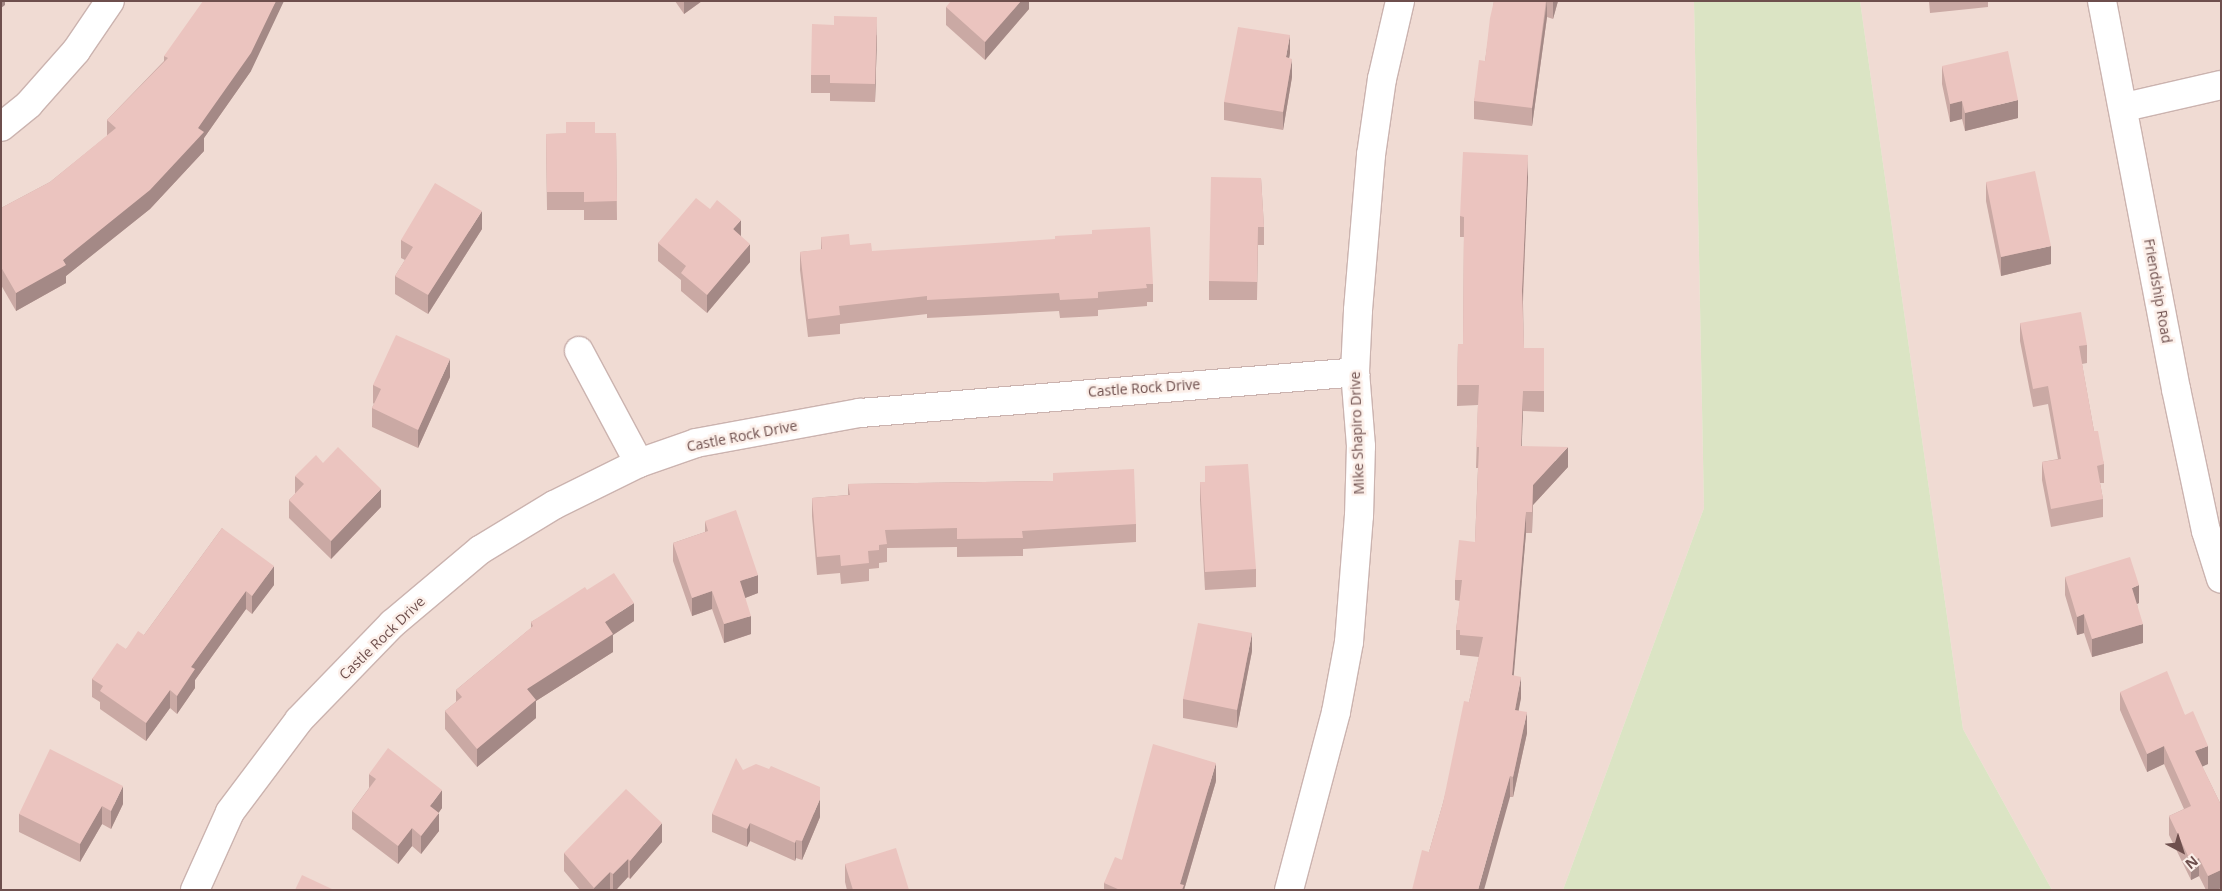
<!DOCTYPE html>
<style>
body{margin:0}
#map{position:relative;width:2222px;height:891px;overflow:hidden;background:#f9ebe4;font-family:"Open Sans",sans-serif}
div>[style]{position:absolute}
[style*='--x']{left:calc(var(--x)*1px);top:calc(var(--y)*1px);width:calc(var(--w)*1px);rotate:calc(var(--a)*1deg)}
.residential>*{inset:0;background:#f0dbd3}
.green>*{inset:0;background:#dbe4c4}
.roads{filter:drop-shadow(1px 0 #cbb3af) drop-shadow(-1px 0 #cbb3af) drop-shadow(0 1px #cbb3af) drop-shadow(0 -1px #cbb3af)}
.minor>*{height:28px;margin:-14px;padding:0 14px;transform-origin:14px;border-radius:14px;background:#fff}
.wall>*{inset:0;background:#caa9a4}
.shaded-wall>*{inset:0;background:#a48986}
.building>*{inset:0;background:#ebc4bf}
span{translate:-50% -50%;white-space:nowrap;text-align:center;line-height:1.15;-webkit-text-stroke:5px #fcefe9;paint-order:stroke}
.street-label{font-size:14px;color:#6e4f4d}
.frame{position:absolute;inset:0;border:2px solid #6e4f4d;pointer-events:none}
.north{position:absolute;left:2157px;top:826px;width:50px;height:50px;-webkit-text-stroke:4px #fcefe9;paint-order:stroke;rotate:140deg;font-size:14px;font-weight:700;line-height:20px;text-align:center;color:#6e4f4d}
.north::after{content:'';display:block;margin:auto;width:18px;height:22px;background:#6e4f4d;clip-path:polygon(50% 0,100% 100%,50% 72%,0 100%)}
</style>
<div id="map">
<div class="residential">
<div style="clip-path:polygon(1px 1px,1694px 1px,1704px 508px,1563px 890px,1px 890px)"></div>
<div style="clip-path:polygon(1860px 1px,2221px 1px,2221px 890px,2052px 890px,1963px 729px)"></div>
</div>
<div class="green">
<div style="clip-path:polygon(1694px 1px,1860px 1px,1963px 729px,2052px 890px,1563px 890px,1704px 508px)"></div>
</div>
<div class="roads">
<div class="minor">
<div style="--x:2102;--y:1;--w:395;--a:79.2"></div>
<div style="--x:2176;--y:389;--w:145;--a:78.1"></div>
<div style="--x:2206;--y:531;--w:50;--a:72.6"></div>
<div style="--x:2125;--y:107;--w:98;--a:-12.9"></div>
<div style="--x:1;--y:127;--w:36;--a:-39"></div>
<div style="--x:29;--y:104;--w:71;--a:-48.4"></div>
<div style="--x:76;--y:51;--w:60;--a:-55.8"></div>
<div style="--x:579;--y:351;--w:127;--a:61.8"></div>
<div style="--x:195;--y:890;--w:85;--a:-65.8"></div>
<div style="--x:230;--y:812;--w:115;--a:-53.1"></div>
<div style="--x:299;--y:720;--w:134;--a:-45.9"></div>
<div style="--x:392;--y:624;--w:115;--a:-40.1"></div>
<div style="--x:480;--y:550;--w:87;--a:-31.3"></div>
<div style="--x:554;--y:505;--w:95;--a:-26.3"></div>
<div style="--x:639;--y:463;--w:60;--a:-19.3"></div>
<div style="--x:696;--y:443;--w:167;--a:-10.4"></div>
<div style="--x:860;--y:413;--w:497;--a:-4.7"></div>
<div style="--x:1289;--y:890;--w:184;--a:-75.2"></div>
<div style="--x:1336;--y:712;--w:71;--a:-79.5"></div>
<div style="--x:1349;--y:642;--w:126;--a:-85.5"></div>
<div style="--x:1359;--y:516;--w:70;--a:-88.4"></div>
<div style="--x:1361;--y:446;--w:74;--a:-94.6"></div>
<div style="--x:1355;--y:372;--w:62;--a:-87.2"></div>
<div style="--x:1358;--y:310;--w:156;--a:-85.2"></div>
<div style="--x:1371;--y:155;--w:77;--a:-81.8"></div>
<div style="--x:1382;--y:79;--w:80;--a:-77"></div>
</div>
</div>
<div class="wall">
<div style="clip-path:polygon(675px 1px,702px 1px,684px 14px)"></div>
<div style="clip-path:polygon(1029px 1px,1029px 9px,985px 60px,946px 25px,946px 7px)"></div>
<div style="clip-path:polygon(1494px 1px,1558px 1px,1553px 19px,1547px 17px,1532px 126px,1474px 119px,1474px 101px,1485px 61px)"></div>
<div style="clip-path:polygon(1929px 1px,1988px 1px,1988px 7px,1930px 13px)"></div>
<div style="clip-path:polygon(877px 35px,875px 102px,830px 101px,830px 93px,811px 93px,811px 75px)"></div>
<div style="clip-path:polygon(1290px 53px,1289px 58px,1292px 77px,1283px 130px,1224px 120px,1224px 102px)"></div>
<div style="clip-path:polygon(164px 56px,251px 71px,204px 138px,204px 151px,150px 209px,66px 276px,66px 283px,16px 311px,1px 285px,1px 208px,50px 182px,107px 136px,107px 120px,164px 61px)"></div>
<div style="clip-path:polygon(1942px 66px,2018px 118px,1965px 131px,1962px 119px,1950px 122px,1942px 84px)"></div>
<div style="clip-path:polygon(616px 133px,617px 220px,584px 220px,584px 210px,547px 210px,546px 134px)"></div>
<div style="clip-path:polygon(1528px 176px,1523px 302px,1524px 348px,1544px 348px,1544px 412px,1523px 411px,1521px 446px,1568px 467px,1533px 505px,1532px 533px,1526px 533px,1513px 676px,1521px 698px,1518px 710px,1527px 733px,1513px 797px,1510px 797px,1429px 852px,1443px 803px,1469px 702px,1479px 657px,1460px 655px,1460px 650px,1456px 650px,1456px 630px,1460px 601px,1455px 600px,1455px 580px,1475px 542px,1478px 468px,1476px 468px,1478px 405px,1457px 406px,1458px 344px,1463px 344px,1464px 237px,1460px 237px,1460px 216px)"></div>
<div style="clip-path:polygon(1261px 178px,1264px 227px,1264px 245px,1258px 245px,1257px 300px,1209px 300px,1209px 281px)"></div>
<div style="clip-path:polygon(1986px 182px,2051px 264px,2001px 276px,1986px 201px)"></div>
<div style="clip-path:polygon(710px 209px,741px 236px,750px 262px,707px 313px,681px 291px,681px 280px,658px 261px,658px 243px)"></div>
<div style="clip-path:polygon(482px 229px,428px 314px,395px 294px,395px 276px,405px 260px,401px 258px,401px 240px)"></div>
<div style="clip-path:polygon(821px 237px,872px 251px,1153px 284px,1153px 302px,1147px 302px,1147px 306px,1098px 310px,1098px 316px,1060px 318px,1059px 311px,927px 318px,927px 314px,840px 324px,840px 334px,808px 337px,800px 270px,800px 252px,821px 250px)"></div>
<div style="clip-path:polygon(2020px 323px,2087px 345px,2087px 363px,2082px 364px,2094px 431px,2104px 464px,2104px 483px,2100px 483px,2103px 499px,2103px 517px,2051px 527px,2042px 480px,2042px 462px,2058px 459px,2048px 404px,2033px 407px,2020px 341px)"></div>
<div style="clip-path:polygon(450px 377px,418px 448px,372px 427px,372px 408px,374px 404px,373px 403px,373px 385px)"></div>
<div style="clip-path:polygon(1053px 473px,1136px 524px,1136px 542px,1023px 549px,1023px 556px,957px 557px,957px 547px,887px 548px,887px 562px,879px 563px,879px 568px,869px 569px,869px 581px,841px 584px,840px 573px,817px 575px,812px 516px,812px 498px,848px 495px,848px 484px,1053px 481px)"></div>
<div style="clip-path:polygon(295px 476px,381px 507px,331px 559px,289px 518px,289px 500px,295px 494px)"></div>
<div style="clip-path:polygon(1200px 482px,1205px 482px,1256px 569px,1256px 587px,1205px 590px,1200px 500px)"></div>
<div style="clip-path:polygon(705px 521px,758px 593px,745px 598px,751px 634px,724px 643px,712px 609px,692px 616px,673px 561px,673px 543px,705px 532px)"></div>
<div style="clip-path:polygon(222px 528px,274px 585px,252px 614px,246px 609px,195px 680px,195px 688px,177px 714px,170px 708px,146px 741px,100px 709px,100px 702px,92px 697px,92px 679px,126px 649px,144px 635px)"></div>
<div style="clip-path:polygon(2065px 577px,2139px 603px,2137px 604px,2143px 643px,2092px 657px,2084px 633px,2077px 635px,2065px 595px)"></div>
<div style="clip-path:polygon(587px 590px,634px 621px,613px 635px,613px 652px,536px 701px,536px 718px,477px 767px,445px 729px,445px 711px,456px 702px,456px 690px,531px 628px,531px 622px)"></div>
<div style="clip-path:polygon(1252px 651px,1237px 728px,1183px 718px,1183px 699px)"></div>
<div style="clip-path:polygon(2120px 692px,2185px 715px,2208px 764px,2202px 766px,2221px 805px,2221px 888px,2217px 890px,2206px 890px,2199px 876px,2191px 880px,2169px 835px,2169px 816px,2184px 809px,2164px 764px,2147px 772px,2120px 710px)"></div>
<div style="clip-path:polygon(743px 770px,820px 817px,802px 860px,796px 858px,795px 861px,750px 841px,747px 847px,712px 832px,712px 814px)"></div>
<div style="clip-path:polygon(369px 774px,442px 808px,438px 813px,439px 831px,421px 854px,412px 846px,398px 864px,352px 829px,352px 811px,369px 788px)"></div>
<div style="clip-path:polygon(1216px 781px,1184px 890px,1104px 890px,1104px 883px,1122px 860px)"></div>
<div style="clip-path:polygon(123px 804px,111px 829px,102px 824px,80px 862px,19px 832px,19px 814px)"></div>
<div style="clip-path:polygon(662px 842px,630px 879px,628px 877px,616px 890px,580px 890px,564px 871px,564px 853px)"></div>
<div style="clip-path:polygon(845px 864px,909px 890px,847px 890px,845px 882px)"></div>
</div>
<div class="shaded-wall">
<div style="clip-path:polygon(1px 1px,5px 1px,5px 5px,1px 8px)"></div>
<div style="clip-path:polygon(276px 1px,284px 1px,251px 71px,204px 138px,204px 151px,150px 209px,66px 276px,66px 283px,16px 311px,16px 293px,63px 260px,198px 128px)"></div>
<div style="clip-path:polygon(684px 1px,702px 1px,684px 14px)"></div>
<div style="clip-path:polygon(1021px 1px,1029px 1px,1029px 9px,985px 60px,985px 42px)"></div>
<div style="clip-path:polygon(1547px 1px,1547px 17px,1532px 126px,1532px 108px)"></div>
<div style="clip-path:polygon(1553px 1px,1558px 1px,1553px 19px)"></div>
<div style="clip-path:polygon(877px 17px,877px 35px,875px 102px,875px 84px)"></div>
<div style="clip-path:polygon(1290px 35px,1290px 53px,1286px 76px,1286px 57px)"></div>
<div style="clip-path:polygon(1292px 59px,1292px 77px,1283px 130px,1283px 112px)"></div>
<div style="clip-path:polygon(2018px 100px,2018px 118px,1965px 131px,1965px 113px)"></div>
<div style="clip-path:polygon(1962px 101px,1962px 119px,1950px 122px,1950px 104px)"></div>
<div style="clip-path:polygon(1528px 155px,1528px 176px,1522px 311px,1522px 291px)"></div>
<div style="clip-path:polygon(482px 211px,482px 229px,428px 314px,428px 295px)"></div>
<div style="clip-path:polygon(741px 220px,741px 239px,733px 229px)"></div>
<div style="clip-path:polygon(750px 244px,750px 262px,707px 313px,707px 295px)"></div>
<div style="clip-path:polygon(2051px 246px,2051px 264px,2001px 276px,2001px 257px)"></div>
<div style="clip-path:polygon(450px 359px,450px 377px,418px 448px,418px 430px)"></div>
<div style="clip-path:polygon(1523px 391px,1523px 411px,1521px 466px,1521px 446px)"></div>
<div style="clip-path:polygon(1568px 447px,1568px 467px,1533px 505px,1532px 533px,1533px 485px)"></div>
<div style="clip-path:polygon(381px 489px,381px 507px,331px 559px,331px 541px)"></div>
<div style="clip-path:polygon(1526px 512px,1526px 533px,1512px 696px,1512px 675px)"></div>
<div style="clip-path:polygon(274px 566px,274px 585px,252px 614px,252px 596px)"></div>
<div style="clip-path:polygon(758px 575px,758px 593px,740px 600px,740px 581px)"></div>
<div style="clip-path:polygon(2139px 585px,2139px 603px,2132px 606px,2132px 588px)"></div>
<div style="clip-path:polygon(246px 591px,246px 609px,195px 680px,195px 688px,177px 714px,177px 696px,191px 667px)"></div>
<div style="clip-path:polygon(712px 591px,712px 609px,692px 616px,692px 598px)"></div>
<div style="clip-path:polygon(634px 603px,634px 621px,613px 635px,613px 652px,536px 701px,536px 718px,477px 767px,477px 749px,527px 689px,605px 622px)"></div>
<div style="clip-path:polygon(2084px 614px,2084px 633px,2077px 635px,2077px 617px)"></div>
<div style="clip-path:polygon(751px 616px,751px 634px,724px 643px,724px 624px)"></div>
<div style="clip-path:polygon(2143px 624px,2143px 643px,2092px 657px,2092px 639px)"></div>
<div style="clip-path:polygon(1252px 633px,1252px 651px,1237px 728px,1237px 710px)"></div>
<div style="clip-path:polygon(1521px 677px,1521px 698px,1515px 730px,1515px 710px)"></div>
<div style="clip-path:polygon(170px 690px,170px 708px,146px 741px,146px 723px)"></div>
<div style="clip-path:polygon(1527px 712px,1527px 733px,1513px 797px,1513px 777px)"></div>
<div style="clip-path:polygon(2164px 746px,2164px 764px,2147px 772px,2147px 754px)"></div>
<div style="clip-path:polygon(2208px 746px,2208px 764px,2195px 770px,2195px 751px)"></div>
<div style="clip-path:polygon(1216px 763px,1216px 781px,1184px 890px,1180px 890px,1180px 884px)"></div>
<div style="clip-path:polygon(1510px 776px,1510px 797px,1484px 890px,1478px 890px)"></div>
<div style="clip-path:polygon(123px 786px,123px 804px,111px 829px,111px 811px)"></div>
<div style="clip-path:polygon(442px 790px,442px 808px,430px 825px,430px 806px)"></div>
<div style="clip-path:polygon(820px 799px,820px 817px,802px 860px,802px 841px)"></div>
<div style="clip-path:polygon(102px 806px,102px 824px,80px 862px,80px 844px)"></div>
<div style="clip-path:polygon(439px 813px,439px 831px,421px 854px,421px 836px)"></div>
<div style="clip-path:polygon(662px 823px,662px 842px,630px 879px,630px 861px)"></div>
<div style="clip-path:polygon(750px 823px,750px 841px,747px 847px,747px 829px)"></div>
<div style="clip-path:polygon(412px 828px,412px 846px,398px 864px,398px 846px)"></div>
<div style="clip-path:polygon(796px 840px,796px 858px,795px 861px,795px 843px)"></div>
<div style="clip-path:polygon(2199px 858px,2199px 876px,2191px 880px,2191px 862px)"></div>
<div style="clip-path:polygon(628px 859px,628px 877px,616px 890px,613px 890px,613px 874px)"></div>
<div style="clip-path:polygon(2221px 870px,2221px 888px,2217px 890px,2208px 890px,2208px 876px)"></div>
<div style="clip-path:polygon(610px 872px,610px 890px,594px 890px,594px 888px)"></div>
</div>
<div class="building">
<div style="clip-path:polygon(203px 1px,276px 1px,251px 53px,198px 128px,204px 132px,150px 190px,63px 260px,66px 265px,16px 293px,1px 267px,1px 208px,50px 182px,116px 128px,107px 120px,168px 58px,164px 56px)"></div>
<div style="clip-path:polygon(951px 1px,1021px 1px,985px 42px,946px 7px)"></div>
<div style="clip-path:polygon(1494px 1px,1546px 1px,1532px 108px,1474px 101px,1479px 60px,1485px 61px,1490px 18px)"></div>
<div style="clip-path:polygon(834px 16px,877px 17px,875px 84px,830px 83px,830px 75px,811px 75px,812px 24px,834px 25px)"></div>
<div style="clip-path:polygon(1238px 27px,1290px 35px,1286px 57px,1292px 59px,1283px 112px,1224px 102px)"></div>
<div style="clip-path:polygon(2008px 51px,2018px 100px,1965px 113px,1962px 101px,1950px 104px,1942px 66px)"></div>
<div style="clip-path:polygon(566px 122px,595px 122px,595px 133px,616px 133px,617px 201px,584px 202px,584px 192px,547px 192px,546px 134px,566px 133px)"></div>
<div style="clip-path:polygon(1463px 152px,1528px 155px,1522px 291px,1524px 348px,1544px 348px,1544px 391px,1523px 391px,1521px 446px,1568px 447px,1533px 485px,1532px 512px,1526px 512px,1512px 675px,1521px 677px,1515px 710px,1527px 712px,1513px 777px,1510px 776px,1478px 890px,1412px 890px,1422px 850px,1429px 852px,1443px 803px,1464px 701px,1469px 702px,1483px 637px,1460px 635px,1460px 630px,1456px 630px,1462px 580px,1455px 580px,1459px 540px,1475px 542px,1479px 447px,1476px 447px,1479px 385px,1457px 385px,1458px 344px,1463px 344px,1464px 217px,1460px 216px)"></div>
<div style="clip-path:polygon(2035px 171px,2051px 246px,2001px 257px,1986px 182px)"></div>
<div style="clip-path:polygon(1211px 177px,1261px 178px,1264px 227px,1258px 227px,1257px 282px,1209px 281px)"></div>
<div style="clip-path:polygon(435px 183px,482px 211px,428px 295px,395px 276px,413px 247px,401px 240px)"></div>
<div style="clip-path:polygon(696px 198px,710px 209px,717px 200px,741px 220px,733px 229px,750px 244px,707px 295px,681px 273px,686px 266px,658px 243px)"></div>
<div style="clip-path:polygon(1150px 227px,1153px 284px,1146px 284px,1147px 288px,1098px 292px,1098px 298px,1060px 300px,1059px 293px,927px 300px,927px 296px,839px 306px,840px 315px,808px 319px,800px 252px,822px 249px,821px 237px,849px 234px,850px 245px,871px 243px,872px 251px,1055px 239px,1055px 236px,1092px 234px,1092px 230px)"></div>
<div style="clip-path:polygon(2081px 312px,2087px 345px,2079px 346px,2094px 431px,2098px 431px,2104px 464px,2097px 466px,2103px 499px,2051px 509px,2042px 462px,2061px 459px,2048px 386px,2033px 389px,2020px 323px)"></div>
<div style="clip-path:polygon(396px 335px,450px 359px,418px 430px,372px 408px,381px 389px,373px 385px)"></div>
<div style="clip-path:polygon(338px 447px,381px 489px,331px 541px,289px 500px,304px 484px,295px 476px,316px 455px,323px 463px)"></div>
<div style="clip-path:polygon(1248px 464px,1256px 569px,1205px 572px,1200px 482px,1205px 482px,1205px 466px)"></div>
<div style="clip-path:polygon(1134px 469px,1136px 524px,1022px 531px,1023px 538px,957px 539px,957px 528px,885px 530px,887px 544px,879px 545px,879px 550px,868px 551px,869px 563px,841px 566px,840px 555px,817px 557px,812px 498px,850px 495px,848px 484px,1053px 481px,1053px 473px)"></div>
<div style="clip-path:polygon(736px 510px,758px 575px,740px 581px,751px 616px,724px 624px,712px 591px,692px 598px,673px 543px,708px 531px,705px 521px)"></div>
<div style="clip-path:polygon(222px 528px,274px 566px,252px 596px,246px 591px,191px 667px,195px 669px,177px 696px,170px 690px,146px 723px,100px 691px,103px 686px,92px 679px,117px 643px,126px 649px,138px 631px,144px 635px)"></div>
<div style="clip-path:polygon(2130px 557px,2139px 585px,2132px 588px,2143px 624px,2092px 639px,2084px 614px,2077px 617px,2065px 577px)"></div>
<div style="clip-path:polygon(614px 573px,634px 603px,605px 622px,613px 634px,527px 689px,536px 700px,477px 749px,445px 711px,462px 697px,456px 690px,533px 626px,531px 622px,585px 587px,587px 590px)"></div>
<div style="clip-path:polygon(1198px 623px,1252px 633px,1237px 710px,1183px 699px)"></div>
<div style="clip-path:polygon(2167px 671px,2185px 715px,2193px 711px,2208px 746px,2195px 751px,2221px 805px,2221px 870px,2208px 876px,2199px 858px,2191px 862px,2169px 816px,2191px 806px,2164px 746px,2147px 754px,2120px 692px)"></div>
<div style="clip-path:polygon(1153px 744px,1216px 763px,1180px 884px,1184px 885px,1182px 890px,1120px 890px,1104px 883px,1115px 857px,1122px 860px)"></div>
<div style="clip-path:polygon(388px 748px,442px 790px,430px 806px,439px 813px,421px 836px,412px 828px,398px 846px,352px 811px,376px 779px,369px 774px)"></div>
<div style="clip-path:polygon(50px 749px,123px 786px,111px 811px,102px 806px,80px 844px,19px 814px)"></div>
<div style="clip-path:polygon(736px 758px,743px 770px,756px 764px,769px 769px,771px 766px,820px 787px,820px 799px,802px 841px,796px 840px,795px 843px,750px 823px,747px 829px,712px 814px)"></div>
<div style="clip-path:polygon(626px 789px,662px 823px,630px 861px,628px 859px,613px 874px,610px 872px,594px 888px,564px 853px)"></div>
<div style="clip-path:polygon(896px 848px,909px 890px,853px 890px,845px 864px)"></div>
<div style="clip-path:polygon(302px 875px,334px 890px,295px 890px)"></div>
</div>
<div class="street-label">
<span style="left:2158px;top:291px;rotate:80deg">Friendship Road</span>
<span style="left:1144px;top:388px;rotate:-4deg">Castle Rock Drive</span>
<span style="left:1357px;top:433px;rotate:-92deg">Mike Shapiro Drive</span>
<span style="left:742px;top:436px;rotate:-11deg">Castle Rock Drive</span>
<span style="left:382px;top:638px;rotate:-44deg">Castle Rock Drive</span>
</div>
<div class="frame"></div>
<div class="north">N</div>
</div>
